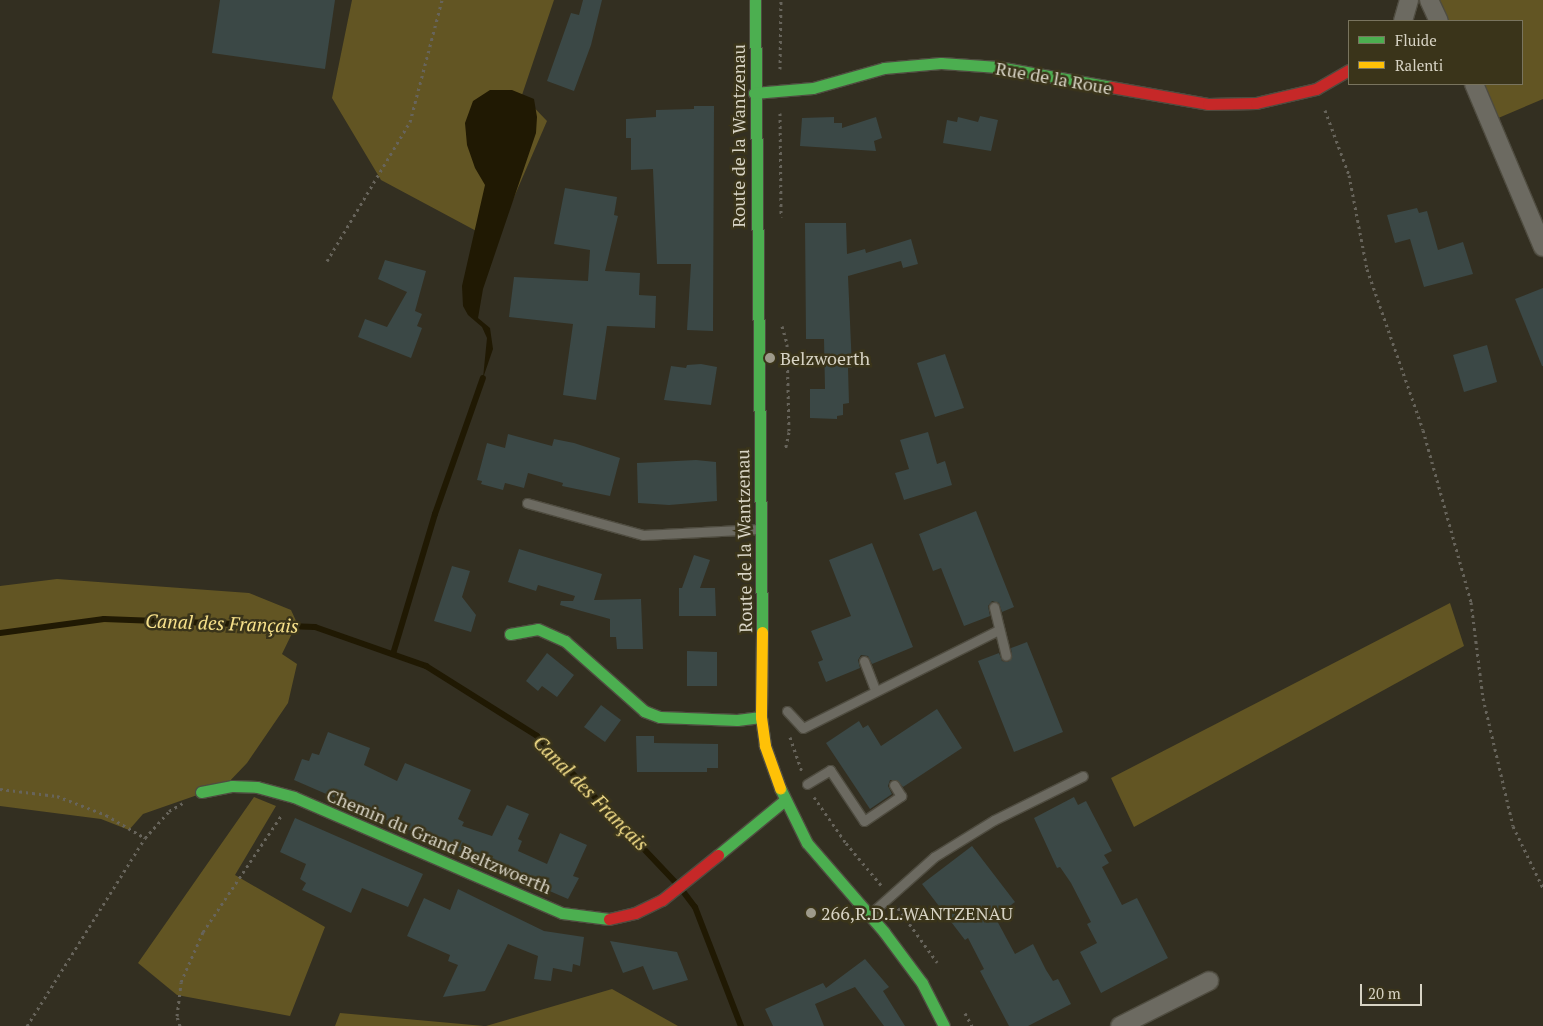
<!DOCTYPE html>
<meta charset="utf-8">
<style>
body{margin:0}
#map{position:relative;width:1543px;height:1026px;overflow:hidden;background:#332f21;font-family:"PT Serif",serif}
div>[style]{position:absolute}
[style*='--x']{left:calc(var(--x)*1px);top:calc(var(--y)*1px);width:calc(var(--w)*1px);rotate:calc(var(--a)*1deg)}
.green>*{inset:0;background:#625523}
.water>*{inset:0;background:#201903}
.stream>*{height:6px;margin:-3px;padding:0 3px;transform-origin:3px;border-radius:3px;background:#201903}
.building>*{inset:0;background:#3b4846}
.path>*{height:3px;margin-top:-1.5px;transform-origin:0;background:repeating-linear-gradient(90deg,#67645b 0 2.5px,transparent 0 6.5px)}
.roads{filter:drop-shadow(1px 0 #4f4c40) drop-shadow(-1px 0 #4f4c40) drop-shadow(0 1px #4f4c40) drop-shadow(0 -1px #4f4c40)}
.lane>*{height:9px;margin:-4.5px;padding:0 4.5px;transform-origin:4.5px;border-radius:4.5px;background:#6c6a61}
.street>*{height:18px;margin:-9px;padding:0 9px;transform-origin:9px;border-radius:9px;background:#6c6a61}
.fast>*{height:11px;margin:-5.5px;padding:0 5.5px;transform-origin:5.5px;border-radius:5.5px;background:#4caf50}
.slow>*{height:11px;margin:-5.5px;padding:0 5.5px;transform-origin:5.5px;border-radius:5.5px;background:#ffc107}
.jam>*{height:11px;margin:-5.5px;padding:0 5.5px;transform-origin:5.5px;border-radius:5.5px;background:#c62828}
.dots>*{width:14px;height:14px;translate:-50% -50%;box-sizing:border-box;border:2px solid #3a341a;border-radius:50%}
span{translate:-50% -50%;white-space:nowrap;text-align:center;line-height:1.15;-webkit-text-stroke:5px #3a341a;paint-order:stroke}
.street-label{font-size:18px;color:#d7d3c4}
.poi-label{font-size:18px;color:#d7d3c4}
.left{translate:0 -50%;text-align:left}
.water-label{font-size:19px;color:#f6e08a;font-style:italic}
.legend{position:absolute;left:1348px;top:20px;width:175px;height:65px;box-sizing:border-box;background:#3a341a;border:1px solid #79745e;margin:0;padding:6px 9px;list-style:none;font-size:15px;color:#d7d3c4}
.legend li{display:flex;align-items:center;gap:10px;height:25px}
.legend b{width:25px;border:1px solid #79745e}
.scale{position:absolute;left:1360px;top:984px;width:62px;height:22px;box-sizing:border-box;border:2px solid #d7d3c4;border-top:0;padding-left:6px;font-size:15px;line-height:18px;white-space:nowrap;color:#d7d3c4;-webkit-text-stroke:4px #3a341a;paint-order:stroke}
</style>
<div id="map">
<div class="green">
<div style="clip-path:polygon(352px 0,554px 0,522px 95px,547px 121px,495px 241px,381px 180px,332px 98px)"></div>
<div style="clip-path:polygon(1436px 0,1543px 0,1543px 99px,1496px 119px,1482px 84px,1522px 84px,1522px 21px,1445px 21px)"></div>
<div style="clip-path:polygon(57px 579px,249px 593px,291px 610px,297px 623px,282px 654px,297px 664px,288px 703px,247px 763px,226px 785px,143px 814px,129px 830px,101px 819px,0 806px,0 586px)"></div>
<div style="clip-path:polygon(1450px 603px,1464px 646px,1134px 827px,1111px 778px)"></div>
<div style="clip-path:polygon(254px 797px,276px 806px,235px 875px,325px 927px,290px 1016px,177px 995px,138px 963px)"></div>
<div style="clip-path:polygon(612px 989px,678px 1026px,486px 1026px)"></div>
<div style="clip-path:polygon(340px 1013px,484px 1026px,335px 1026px)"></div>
</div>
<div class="water">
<div style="clip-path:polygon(490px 90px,512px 90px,534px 99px,537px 117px,536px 133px,483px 289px,478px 318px,490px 328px,493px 349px,483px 378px,487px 338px,482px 327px,468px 315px,463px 306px,462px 286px,485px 185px,475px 168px,467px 145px,465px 123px,473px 101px)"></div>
</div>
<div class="stream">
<div style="--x:0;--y:633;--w:105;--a:-7.7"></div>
<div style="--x:104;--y:619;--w:211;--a:2.2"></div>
<div style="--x:315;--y:627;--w:118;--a:19.4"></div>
<div style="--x:426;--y:666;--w:131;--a:32.2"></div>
<div style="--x:537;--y:736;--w:201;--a:46.6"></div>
<div style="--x:393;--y:654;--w:146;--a:-73.3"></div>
<div style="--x:435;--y:514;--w:144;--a:-70.6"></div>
<div style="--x:682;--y:890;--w:21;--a:53"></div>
<div style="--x:695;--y:907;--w:128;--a:68.9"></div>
</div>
<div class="building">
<div style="clip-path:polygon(220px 0,335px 0,325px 69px,212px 53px)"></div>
<div style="clip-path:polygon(583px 0,602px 0,591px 45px,574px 91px,547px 81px,571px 13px,579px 15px)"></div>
<div style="clip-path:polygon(694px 106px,714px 106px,713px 331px,687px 330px,691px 264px,657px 264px,653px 169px,631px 170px,631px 138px,626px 138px,626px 119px,656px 117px,656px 110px,694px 109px)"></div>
<div style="clip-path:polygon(980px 116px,998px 120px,991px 151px,943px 143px,947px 120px,957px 122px,958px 117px,978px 122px)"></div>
<div style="clip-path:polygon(834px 117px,834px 123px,842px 123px,842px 128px,876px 117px,882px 138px,874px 141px,876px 151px,800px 146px,802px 118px)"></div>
<div style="clip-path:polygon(565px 188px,617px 197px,614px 215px,618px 216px,605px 271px,640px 273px,639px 295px,656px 296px,655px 328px,607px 326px,596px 400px,563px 395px,573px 324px,509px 317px,514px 277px,588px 281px,590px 250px,554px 244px)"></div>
<div style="clip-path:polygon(1417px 208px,1419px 213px,1427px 211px,1438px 250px,1463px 242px,1473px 274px,1424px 287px,1410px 239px,1395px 243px,1387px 215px)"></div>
<div style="clip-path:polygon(805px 223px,846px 223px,847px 254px,865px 249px,866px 253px,911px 239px,918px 264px,903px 268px,901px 261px,848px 276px,852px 368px,848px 368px,849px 403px,843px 404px,843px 415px,837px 416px,837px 419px,810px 418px,810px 389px,825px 389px,824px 339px,806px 339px)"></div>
<div style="clip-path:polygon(385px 260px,426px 271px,415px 311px,422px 314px,417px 326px,422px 328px,411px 358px,358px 337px,365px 319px,387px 327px,407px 292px,378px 279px)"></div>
<div style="clip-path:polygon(1543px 288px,1543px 366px,1542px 366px,1515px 299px)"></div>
<div style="clip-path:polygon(1487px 345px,1497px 382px,1464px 392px,1453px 355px)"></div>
<div style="clip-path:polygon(945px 354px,964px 408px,935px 417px,917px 363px)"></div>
<div style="clip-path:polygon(701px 364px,717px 367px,711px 405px,664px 400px,671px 366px,686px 368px,687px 365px)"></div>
<div style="clip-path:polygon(928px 432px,937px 464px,945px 461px,952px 485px,904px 500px,895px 473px,909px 469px,900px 440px)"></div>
<div style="clip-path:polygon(508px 434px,552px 446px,554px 439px,574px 443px,620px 458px,610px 496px,562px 486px,563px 483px,528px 473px,524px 488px,505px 483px,503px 490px,481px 484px,482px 481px,477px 480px,487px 443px,505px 448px)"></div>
<div style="clip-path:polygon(696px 460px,716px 462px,717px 501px,669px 505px,638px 503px,637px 463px)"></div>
<div style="clip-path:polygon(976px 511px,1014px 607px,1002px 612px,999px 603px,992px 601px,988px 606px,990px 616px,964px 626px,941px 568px,933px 571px,919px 534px)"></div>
<div style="clip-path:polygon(872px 543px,913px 647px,872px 664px,868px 656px,861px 655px,858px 660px,860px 668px,826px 682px,818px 662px,823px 660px,811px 631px,851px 616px,829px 560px)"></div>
<div style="clip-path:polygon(519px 549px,602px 574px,594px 600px,641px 599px,643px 649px,617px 649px,616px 637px,610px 637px,610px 619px,560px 605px,561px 601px,573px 601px,575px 596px,538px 585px,536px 591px,508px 582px)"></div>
<div style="clip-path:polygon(694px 555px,710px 560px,700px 588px,715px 588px,716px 616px,679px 616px,679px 588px,682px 588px)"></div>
<div style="clip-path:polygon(452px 566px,470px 571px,462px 597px,476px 615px,471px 632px,434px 621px)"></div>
<div style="clip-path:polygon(1027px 642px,1063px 732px,1014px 752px,978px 661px,999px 653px,1002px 661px,1008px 662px,1012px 657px,1011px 648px)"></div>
<div style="clip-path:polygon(687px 651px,717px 652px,717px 686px,687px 686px)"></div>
<div style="clip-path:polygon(547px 653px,574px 675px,557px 697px,542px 686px,538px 691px,526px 681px)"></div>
<div style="clip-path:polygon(601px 705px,621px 720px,605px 742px,584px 727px)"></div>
<div style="clip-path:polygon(937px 709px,962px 748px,903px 787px,897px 780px,890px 780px,888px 786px,892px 794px,870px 809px,826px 743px,859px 721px,863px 728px,868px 725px,881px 746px)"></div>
<div style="clip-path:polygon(328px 732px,370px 748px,364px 765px,397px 781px,405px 763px,471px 790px,458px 819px,464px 822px,462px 826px,492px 836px,507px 805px,529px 814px,518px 839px,522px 841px,518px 851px,547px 864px,560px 833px,587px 845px,573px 876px,579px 878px,568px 899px,294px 780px,302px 759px,309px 761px,312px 753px,319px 755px)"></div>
<div style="clip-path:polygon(636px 736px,654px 736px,654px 743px,718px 744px,718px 768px,707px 768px,707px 772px,637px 772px)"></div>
<div style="clip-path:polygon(1074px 797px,1078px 805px,1086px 801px,1112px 851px,1104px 855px,1109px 863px,1102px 867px,1122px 905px,1137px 898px,1168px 958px,1101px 993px,1080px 952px,1097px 943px,1087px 924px,1091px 922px,1071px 883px,1060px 867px,1057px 868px,1034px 818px)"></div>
<div style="clip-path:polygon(295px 818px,423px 874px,408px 907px,362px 888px,351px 913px,302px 890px,306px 883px,300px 879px,306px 864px,280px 852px)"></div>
<div style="clip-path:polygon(972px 846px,1015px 902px,995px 917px,1015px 954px,1033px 944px,1046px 970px,1053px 981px,1058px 979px,1071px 1004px,1028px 1026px,1009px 1026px,980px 971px,984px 969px,968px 938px,965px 940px,922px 884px)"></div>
<div style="clip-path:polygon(458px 889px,544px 931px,584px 937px,580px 966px,573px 964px,572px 972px,553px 968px,551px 981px,534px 979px,538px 956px,508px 944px,485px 991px,443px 997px,458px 965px,448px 961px,450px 955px,407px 936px,424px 898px,450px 910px)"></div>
<div style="clip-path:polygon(610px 941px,677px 952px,688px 980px,653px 990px,643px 966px,623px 973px)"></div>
<div style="clip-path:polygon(865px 959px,889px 987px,883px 991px,905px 1026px,884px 1026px,855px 987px,815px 1004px,824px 1026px,773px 1026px,765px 1009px,823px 983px,826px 988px)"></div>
</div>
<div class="path">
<div style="--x:780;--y:69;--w:69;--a:-89.2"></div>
<div style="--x:1325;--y:110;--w:69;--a:69.7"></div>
<div style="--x:1349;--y:175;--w:96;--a:79.2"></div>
<div style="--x:1367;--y:269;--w:170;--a:70.8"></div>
<div style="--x:1423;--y:430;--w:179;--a:74.4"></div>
<div style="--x:1471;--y:602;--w:97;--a:82.9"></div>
<div style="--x:1483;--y:698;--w:131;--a:76.8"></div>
<div style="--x:1513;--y:826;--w:69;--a:64.2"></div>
<div style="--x:780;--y:113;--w:104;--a:89.4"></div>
<div style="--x:327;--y:261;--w:162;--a:-59.2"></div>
<div style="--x:410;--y:122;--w:126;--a:-75.3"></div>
<div style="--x:782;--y:326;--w:19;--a:74"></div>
<div style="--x:787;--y:344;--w:88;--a:88.7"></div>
<div style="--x:789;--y:432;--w:19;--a:102"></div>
<div style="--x:790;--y:737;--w:36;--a:71"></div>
<div style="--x:0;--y:789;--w:57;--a:7"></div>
<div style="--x:57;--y:796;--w:53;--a:21.2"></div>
<div style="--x:106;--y:815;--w:45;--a:30.5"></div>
<div style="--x:814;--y:797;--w:56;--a:55.2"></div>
<div style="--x:846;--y:843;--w:55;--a:50.2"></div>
<div style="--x:898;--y:908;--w:67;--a:54.2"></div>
<div style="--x:965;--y:1013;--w:15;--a:62"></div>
<div style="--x:27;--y:1026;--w:222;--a:-57.9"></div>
<div style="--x:145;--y:838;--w:36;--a:-48"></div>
<div style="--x:169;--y:811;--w:16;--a:-30"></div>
<div style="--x:180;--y:1026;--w:10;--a:-107"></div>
<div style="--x:177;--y:1016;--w:34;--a:-83"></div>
<div style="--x:181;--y:982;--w:55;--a:-66.3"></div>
<div style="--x:203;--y:932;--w:140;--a:-56.1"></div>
</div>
<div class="roads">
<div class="lane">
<div style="--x:527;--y:503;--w:120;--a:15.4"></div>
<div style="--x:643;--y:535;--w:117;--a:-2.9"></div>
<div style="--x:994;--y:607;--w:50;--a:76.2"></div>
<div style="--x:864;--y:661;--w:31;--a:69"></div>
<div style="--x:787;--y:711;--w:23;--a:47"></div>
<div style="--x:803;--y:728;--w:217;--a:-26.6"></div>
<div style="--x:807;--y:784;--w:27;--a:-31"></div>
<div style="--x:830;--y:770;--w:61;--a:56.3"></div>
<div style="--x:864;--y:821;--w:45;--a:-34"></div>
<div style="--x:901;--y:796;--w:13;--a:-122"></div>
<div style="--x:870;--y:914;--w:86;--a:-41.7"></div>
<div style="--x:934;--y:857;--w:70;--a:-31.7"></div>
<div style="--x:994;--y:820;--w:99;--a:-26.3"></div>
</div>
<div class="street">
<div style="--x:1429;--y:0;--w:23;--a:65"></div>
<div style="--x:1403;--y:21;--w:22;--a:-74"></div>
<div style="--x:1474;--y:84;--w:177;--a:67.1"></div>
<div style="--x:1120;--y:1026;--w:100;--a:-26.8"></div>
</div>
<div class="fast">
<div style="--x:755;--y:0;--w:632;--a:89.37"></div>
<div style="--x:754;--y:93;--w:59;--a:-4.8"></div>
<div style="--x:813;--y:88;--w:74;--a:-15.7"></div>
<div style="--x:884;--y:68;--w:57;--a:-5"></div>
<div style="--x:941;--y:63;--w:57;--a:4"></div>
<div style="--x:998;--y:67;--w:115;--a:10"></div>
<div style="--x:510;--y:634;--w:28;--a:-10"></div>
<div style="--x:538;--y:629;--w:30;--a:24"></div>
<div style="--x:565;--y:641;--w:106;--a:41.5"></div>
<div style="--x:644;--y:711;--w:17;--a:21"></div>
<div style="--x:660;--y:717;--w:77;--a:2.2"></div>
<div style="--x:737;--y:720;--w:24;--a:-7"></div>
<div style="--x:780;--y:788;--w:61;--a:63.9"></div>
<div style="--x:807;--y:843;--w:118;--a:49.1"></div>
<div style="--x:884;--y:932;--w:64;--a:53.3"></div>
<div style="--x:922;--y:983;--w:48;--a:62.9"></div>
<div style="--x:201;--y:792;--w:32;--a:-11"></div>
<div style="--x:232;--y:786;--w:25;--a:2"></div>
<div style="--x:257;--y:787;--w:38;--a:15"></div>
<div style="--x:294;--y:797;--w:292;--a:23.4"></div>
<div style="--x:562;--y:913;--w:47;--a:7.3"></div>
<div style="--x:718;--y:855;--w:87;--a:-39.4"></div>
</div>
<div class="slow">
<div style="--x:762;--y:632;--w:85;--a:90.7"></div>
<div style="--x:761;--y:717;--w:29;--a:82"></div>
<div style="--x:765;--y:746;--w:45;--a:70.3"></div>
</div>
<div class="jam">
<div style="--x:1111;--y:87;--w:98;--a:9.9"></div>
<div style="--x:1208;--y:104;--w:48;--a:-1.2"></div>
<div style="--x:1256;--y:103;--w:62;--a:-13.1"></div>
<div style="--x:1316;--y:89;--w:38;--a:-30"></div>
<div style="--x:609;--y:919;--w:27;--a:-13"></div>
<div style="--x:635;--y:913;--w:30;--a:-26"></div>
<div style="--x:662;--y:900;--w:72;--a:-38.8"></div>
</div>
</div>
<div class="dots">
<div style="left:770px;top:358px;background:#9e9a8b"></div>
<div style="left:811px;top:913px;background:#9e9a8b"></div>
</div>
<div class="street-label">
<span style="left:1054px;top:78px;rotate:10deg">Rue de la Roue</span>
<span style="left:738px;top:136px;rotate:-90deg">Route de la Wantzenau</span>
<span style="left:744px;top:541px;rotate:-91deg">Route de la Wantzenau</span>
<span style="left:439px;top:841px;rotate:23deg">Chemin du Grand Beltzwoerth</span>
</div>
<div class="poi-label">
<span class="left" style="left:780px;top:358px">Belzwoerth</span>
<span class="left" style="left:821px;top:913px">266,R.D.L.WANTZENAU</span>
</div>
<div class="water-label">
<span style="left:222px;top:623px;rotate:2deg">Canal des Français</span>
<span style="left:591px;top:793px;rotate:45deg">Canal des Français</span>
</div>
<ul class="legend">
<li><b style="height:6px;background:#4caf50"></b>Fluide</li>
<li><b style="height:6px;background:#ffc107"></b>Ralenti</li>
</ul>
<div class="scale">20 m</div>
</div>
